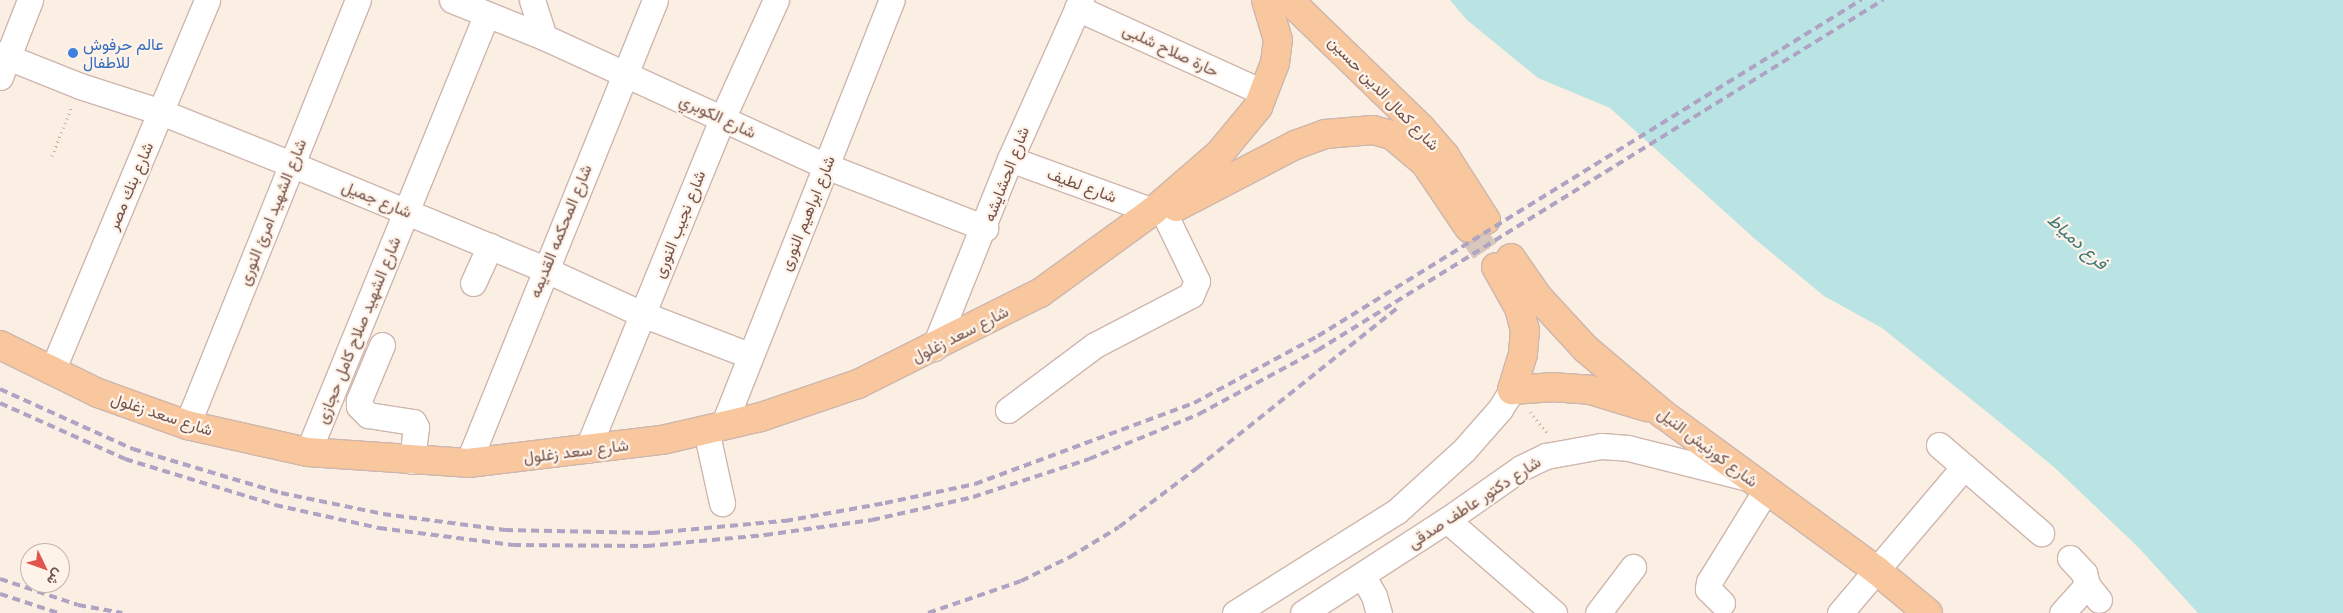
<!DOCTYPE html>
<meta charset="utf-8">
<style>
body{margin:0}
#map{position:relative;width:2343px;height:613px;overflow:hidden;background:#fbeee3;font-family:"Open Sans",Vazirmatn,sans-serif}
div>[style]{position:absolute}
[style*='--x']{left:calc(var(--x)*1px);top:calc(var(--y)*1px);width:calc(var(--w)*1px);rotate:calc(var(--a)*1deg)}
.water>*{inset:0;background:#b9e4e3}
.major-tunnel>*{height:28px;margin-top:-14px;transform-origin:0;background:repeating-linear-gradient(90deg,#d9c7bd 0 28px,transparent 0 42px)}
.path>*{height:3px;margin-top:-1.5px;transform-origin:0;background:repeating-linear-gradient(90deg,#d4ab9f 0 1px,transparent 0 5px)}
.roads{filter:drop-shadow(1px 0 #ceb6ad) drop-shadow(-1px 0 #ceb6ad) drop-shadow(0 1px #ceb6ad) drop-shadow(0 -1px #ceb6ad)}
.minor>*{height:25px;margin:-12.5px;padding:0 12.5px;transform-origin:12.5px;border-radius:12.5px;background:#fff}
.major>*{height:28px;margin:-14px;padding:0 14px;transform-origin:14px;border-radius:14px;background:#f8c79e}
.rail>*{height:4px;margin-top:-2px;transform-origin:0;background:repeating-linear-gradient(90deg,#afa3c4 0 8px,transparent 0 13px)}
.dots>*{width:14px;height:14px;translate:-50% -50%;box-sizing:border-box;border:2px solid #fef3e9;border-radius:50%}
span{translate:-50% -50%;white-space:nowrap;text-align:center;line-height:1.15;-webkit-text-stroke:4.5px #fef3e9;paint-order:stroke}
.shop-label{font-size:16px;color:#366cbe}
.left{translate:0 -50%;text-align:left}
.street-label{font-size:16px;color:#73524a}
.water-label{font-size:18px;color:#3f7877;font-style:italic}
.north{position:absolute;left:20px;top:543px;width:50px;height:50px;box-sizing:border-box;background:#fef3e9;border:1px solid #c6b3a9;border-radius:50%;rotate:132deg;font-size:14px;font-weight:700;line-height:20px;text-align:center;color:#73524a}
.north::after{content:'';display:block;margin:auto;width:18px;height:22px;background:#e1544d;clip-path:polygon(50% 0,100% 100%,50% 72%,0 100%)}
</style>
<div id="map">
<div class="water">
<div style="clip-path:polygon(1450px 0,2343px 0,2343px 613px,2198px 613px,2138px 547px,2054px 467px,1992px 416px,1882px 328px,1824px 296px,1755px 239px,1610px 108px,1538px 78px,1467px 20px)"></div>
</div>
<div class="major-tunnel">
<div style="--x:1469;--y:228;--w:47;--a:55.3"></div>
</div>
<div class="path">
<div style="--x:52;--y:156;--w:54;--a:-68.2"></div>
<div style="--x:1530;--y:412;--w:28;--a:51"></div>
</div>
<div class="roads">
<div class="minor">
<div style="--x:452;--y:0;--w:99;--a:21.9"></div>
<div style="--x:544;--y:37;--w:310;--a:24.6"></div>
<div style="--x:826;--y:166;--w:171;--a:21.3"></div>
<div style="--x:532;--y:0;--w:39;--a:72"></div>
<div style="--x:1077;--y:8;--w:205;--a:24.4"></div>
<div style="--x:0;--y:54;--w:86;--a:21.8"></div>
<div style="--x:80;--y:86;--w:85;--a:17.8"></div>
<div style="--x:161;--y:112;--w:140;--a:21.8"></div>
<div style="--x:291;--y:164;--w:274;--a:22.5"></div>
<div style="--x:544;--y:269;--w:108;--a:24.7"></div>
<div style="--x:642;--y:314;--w:115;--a:21"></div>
<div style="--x:0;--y:77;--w:83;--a:-68.7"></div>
<div style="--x:1010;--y:159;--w:152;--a:20"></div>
<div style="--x:473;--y:283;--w:41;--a:-65.3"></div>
<div style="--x:382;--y:345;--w:60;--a:112.7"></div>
<div style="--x:359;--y:400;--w:6;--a:90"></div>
<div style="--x:359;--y:406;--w:13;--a:45"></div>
<div style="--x:368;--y:415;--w:46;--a:8.8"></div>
<div style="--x:413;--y:422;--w:6;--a:59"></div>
<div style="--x:416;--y:427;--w:34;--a:97"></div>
<div style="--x:934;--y:348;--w:204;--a:-68.1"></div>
<div style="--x:1010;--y:159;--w:174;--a:-65.9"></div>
<div style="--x:52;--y:371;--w:402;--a:-67.3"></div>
<div style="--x:1008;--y:410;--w:109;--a:-36.8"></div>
<div style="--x:1095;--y:345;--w:108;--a:-27.5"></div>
<div style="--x:1191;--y:295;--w:15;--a:-67"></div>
<div style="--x:1197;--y:281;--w:76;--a:-115.9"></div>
<div style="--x:187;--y:425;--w:458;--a:-68.1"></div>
<div style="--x:723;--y:426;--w:458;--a:-68.4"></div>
<div style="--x:706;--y:430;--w:75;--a:77.6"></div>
<div style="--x:1939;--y:445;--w:135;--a:40.8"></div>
<div style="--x:587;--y:450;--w:357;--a:-67.8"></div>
<div style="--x:722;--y:119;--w:131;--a:-65.6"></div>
<div style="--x:308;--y:452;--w:472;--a:-67.8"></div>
<div style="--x:468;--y:463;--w:499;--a:-68"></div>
<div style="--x:1447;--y:520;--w:142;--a:41"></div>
<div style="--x:2070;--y:558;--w:21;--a:47"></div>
<div style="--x:2084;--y:573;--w:12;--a:76"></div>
<div style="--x:2087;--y:585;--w:19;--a:51"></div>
<div style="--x:1362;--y:575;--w:24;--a:60"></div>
<div style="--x:1374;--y:596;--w:18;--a:74"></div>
<div style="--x:1722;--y:603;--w:20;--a:-135"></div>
<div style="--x:1708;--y:589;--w:7;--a:-82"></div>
<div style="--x:1709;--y:582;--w:108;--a:-58.2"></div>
<div style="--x:1235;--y:613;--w:191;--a:-32.2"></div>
<div style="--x:1397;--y:511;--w:91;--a:-42.3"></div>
<div style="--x:1464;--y:450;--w:55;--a:-48.7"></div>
<div style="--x:1500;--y:409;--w:22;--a:-58"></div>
<div style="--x:1303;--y:613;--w:171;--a:-32.9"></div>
<div style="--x:1447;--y:520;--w:90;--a:-35.1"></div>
<div style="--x:1521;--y:468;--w:28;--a:-26"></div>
<div style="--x:1546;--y:456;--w:56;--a:-10.3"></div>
<div style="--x:1601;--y:446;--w:27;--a:4"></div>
<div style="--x:1628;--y:448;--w:123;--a:14.1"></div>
<div style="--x:1598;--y:613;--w:58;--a:-52.7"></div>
<div style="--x:1840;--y:613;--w:192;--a:-49.7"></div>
<div style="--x:2062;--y:613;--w:38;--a:-48"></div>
</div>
<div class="major">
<div style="--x:1289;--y:0;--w:184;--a:44.1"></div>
<div style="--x:1421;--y:128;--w:37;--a:49"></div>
<div style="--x:1445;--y:156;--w:76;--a:57.4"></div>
<div style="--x:1176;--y:207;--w:134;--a:-27.5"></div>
<div style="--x:1295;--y:145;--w:32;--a:-20"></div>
<div style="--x:1325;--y:134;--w:48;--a:-4.8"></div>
<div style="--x:1373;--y:130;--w:20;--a:15"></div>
<div style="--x:1392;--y:135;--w:43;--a:40.3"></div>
<div style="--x:1425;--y:163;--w:78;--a:55.9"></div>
<div style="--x:1511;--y:258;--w:47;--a:55.3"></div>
<div style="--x:1538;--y:297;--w:71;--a:47.3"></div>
<div style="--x:1586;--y:349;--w:101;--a:40.2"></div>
<div style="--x:1663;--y:414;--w:264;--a:36.2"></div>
<div style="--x:1876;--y:570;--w:67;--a:39.6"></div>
<div style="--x:1496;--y:267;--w:47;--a:60.7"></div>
<div style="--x:1519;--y:308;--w:23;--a:75"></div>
<div style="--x:1525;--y:330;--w:24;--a:95"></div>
<div style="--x:1523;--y:354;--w:38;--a:107"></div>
<div style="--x:1512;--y:390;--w:39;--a:-4"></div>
<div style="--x:1551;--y:387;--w:39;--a:4"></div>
<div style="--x:1590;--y:390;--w:59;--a:16.9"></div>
<div style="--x:0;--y:345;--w:109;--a:26.1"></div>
<div style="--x:98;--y:393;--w:95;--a:19.8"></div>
<div style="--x:187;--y:425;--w:124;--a:12.6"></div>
<div style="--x:308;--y:452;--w:160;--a:3.9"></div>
<div style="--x:468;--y:463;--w:195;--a:-6.8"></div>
<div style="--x:662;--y:440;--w:102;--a:-13.1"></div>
<div style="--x:761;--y:417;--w:102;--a:-18.8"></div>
<div style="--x:858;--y:384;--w:203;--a:-26.6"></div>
<div style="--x:1040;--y:293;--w:140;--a:-36"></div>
<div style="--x:1153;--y:211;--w:89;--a:-40.9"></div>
<div style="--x:1220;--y:153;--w:60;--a:-50.4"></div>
<div style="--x:1258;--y:107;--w:47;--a:-68.9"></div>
<div style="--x:1275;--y:63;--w:23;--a:-83"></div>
<div style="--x:1278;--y:40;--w:42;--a:-106.7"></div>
</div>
</div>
<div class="rail">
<div style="--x:0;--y:389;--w:146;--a:24.3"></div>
<div style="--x:133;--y:449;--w:154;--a:16.6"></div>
<div style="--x:281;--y:493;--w:104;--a:11.6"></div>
<div style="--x:383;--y:514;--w:123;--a:7.5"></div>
<div style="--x:505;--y:530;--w:147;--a:1.2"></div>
<div style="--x:652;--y:533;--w:134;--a:-5.2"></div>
<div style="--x:785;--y:521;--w:102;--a:-10.2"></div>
<div style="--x:885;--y:503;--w:92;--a:-11.9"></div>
<div style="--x:975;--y:484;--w:233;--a:-20.3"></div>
<div style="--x:1194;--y:403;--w:141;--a:-28.4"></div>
<div style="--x:1318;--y:336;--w:639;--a:-31.75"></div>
<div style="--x:0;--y:403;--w:137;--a:24.1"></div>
<div style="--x:125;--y:459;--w:157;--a:17"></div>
<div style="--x:275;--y:505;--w:107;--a:12.5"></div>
<div style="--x:379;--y:528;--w:135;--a:7.2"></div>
<div style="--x:513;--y:545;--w:134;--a:0.4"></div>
<div style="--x:647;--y:546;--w:119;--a:-5.3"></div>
<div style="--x:765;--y:535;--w:108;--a:-8"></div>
<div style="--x:872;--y:520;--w:104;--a:-12.8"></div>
<div style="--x:973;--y:497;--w:122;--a:-18.1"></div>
<div style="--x:1089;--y:459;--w:119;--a:-22.2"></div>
<div style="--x:1199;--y:414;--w:135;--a:-28.3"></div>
<div style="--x:1318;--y:350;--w:665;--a:-31.78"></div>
<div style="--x:0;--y:579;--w:82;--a:18.4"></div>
<div style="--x:78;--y:605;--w:45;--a:10.3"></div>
<div style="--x:0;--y:594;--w:61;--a:18.1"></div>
<div style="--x:928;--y:613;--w:98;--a:-19"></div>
<div style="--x:1021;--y:581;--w:55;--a:-26.1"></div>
<div style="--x:1070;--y:557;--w:57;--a:-31.5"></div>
<div style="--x:1119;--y:527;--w:98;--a:-37.1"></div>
<div style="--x:1197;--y:468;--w:255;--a:-38.6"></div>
</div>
<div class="dots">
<div style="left:73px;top:53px;background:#3f7fe0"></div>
</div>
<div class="shop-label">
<span class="left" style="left:83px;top:53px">عالم حرفوش<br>للاطفال</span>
</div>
<div class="street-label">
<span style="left:1171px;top:50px;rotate:25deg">حارة صلاح شلبى</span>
<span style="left:1384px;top:93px;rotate:46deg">شارع كمال الدين حسين</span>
<span style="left:718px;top:116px;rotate:25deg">شارع الكوبري</span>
<span style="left:1006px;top:174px;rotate:-69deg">شارع الحشايشه</span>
<span style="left:1082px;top:185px;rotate:20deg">شارع لطيف</span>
<span style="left:130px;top:186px;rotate:-67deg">شارع بنك مصر</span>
<span style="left:377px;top:199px;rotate:22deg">شارع جميل</span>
<span style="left:272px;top:212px;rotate:-68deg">شارع الشهيد امرئ النورى</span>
<span style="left:807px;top:213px;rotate:-68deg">شارع ابراهيم النورى</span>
<span style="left:679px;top:224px;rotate:-68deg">شارع نجيب النورى</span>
<span style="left:560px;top:231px;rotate:-68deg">شارع المحكمه القديمه</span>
<span style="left:358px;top:330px;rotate:-68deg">شارع الشهيد صلاح كامل حجازى</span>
<span style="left:960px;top:334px;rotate:-27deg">شارع سعد زغلول</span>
<span style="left:162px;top:414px;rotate:18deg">شارع سعد زغلول</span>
<span style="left:1708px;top:447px;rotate:37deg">شارع كورنيش النيل</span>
<span style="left:576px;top:451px;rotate:-7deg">شارع سعد زغلول</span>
<span style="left:1474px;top:502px;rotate:-33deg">شارع دكتور عاطف صدقى</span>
</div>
<div class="water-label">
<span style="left:2078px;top:241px;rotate:42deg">فرع دمياط</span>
</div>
<div class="north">ش</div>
</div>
